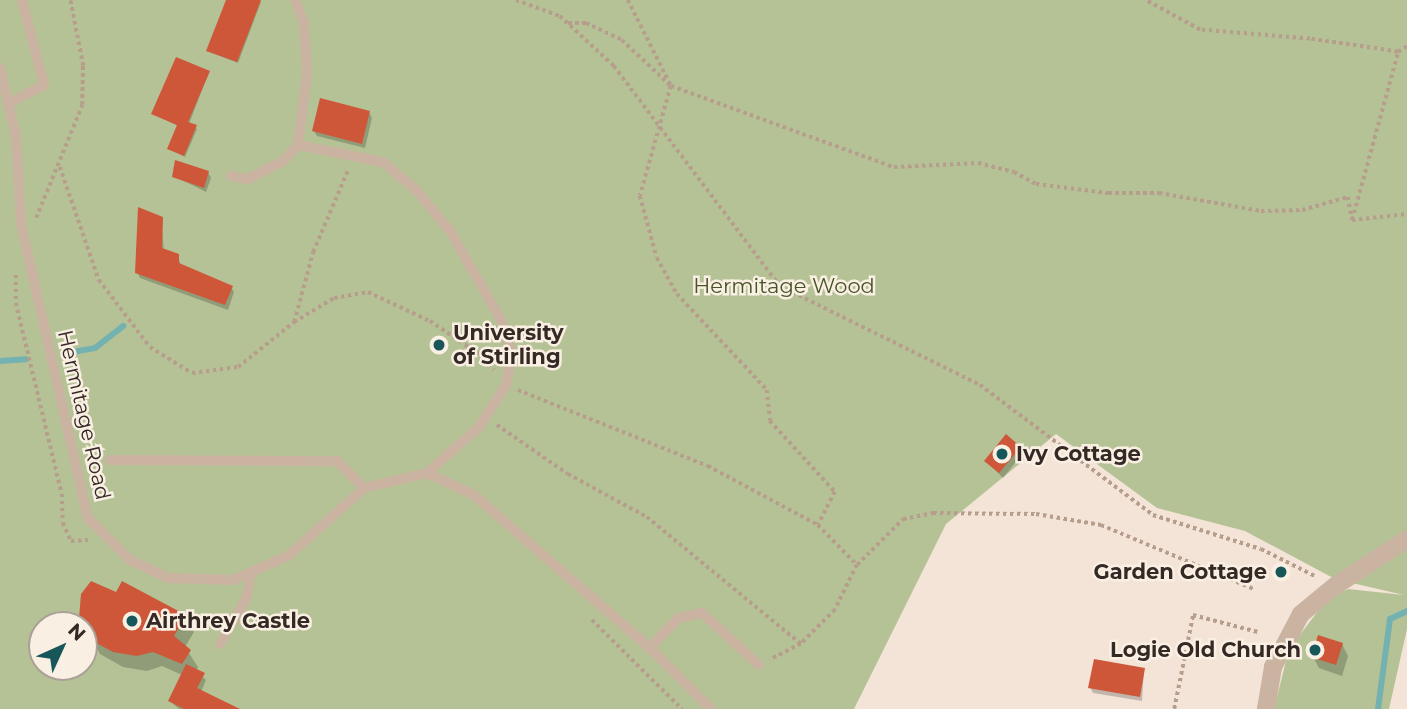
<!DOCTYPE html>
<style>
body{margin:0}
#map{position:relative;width:1407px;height:709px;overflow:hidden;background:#f3e4d7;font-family:Montserrat,sans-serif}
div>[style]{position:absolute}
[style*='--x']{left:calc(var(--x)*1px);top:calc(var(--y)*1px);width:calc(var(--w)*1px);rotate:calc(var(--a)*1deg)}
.green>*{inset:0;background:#b5c296}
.shadow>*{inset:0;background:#0003}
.stream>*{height:6px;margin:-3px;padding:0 3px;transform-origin:3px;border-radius:3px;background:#74b1b1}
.building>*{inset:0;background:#cf5739}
.path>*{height:3.5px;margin-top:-1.75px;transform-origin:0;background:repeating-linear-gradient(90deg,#b79d8c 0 3.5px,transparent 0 7px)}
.lane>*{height:10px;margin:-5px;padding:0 5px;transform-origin:5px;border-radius:5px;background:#cbb3a2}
.street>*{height:18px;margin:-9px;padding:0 9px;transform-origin:9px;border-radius:9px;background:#cbb3a2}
.dots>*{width:19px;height:19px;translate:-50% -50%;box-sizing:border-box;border:4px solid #faefe3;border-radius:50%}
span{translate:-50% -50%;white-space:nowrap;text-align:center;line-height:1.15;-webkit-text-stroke:5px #faefe3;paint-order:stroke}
.park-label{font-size:21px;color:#465527}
.poi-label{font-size:21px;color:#352925;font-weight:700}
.left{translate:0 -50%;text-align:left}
.right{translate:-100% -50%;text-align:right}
.street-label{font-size:21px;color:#352925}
.north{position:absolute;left:28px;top:611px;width:70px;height:70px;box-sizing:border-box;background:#faefe3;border:2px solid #aba097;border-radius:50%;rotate:45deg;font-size:19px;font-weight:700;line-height:28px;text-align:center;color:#352925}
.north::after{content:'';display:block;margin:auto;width:24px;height:32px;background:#185759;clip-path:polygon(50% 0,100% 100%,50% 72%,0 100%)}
</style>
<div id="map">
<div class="green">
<div style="clip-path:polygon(evenodd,0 0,1407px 0,1407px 629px,1389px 709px,1274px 709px,1289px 649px,1328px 598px,1348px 589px,1404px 595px,1335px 579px,1245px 531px,1157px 508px,1056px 434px,946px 524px,854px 709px,0 709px,0 0,42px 625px,84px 625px,84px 667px,42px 667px,42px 625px)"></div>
</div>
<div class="shadow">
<div style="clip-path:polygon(228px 0,261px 2px,238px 63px,208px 51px)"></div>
<div style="clip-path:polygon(209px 72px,189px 124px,197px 129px,185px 157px,169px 148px,178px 126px,152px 113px)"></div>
<div style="clip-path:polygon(369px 112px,372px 118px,365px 148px,317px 136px,314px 131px)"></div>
<div style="clip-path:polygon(208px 172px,211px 178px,206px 192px,174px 176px)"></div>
<div style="clip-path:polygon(161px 218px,164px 251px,178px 256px,181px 266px,231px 287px,234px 292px,228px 310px,140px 278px,137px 272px)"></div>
<div style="clip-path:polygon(1020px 448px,1023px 453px,1003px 478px,986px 461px)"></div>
<div style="clip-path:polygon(122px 583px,185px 616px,194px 632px,185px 647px,198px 667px,196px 671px,206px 680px,201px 692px,219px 709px,179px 709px,170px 701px,182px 675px,162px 666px,147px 671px,123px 667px,100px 654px,91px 638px)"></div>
<div style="clip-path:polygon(1342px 644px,1348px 656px,1342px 676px,1319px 668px,1313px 657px)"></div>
<div style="clip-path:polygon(1144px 670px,1142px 701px,1093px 693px,1090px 687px)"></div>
</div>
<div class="stream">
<div style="--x:67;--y:353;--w:28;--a:-10"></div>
<div style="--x:95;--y:348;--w:36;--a:-38"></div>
<div style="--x:0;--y:361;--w:26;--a:-4"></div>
<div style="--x:1378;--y:709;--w:91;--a:-82.4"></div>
<div style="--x:1390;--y:619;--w:19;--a:-25"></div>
</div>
<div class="building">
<div style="clip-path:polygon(226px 0,261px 0,237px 62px,206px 51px)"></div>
<div style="clip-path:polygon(176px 57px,210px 71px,188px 122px,197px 125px,184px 156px,167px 149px,177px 125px,151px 114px)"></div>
<div style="clip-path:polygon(320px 98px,370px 111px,362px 144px,312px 131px)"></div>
<div style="clip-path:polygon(175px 160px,209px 171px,204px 188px,172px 177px)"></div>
<div style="clip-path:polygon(138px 207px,163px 217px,162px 248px,179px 254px,179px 263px,233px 286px,225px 305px,135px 273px)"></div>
<div style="clip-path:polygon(1006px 434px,1021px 447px,999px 473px,984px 461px)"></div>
<div style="clip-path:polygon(91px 581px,116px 592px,122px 581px,186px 615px,174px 636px,191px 650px,182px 664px,153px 652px,137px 656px,113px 652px,89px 639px,79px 618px,81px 594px)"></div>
<div style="clip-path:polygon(1318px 635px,1343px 643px,1336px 665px,1311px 657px)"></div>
<div style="clip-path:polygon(1094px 659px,1145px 668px,1140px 697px,1088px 688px)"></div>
<div style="clip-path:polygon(186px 664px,205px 673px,197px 688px,240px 709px,184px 709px,168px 701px)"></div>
</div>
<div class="path">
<div style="--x:516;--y:0;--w:47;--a:20"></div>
<div style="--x:560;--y:16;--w:74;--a:42.8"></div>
<div style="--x:614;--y:66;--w:276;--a:53"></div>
<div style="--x:780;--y:286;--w:223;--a:26.3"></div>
<div style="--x:980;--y:385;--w:216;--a:36.9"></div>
<div style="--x:1153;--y:515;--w:113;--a:17.5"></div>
<div style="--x:1261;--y:549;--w:63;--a:26.6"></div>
<div style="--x:628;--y:0;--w:96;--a:63.4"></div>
<div style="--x:671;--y:86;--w:114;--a:105.7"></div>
<div style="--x:640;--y:196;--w:64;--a:74.7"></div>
<div style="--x:657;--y:258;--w:41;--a:60.9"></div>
<div style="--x:677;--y:294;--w:132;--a:46.8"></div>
<div style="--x:767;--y:390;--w:31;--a:84"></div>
<div style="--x:770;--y:421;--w:96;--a:47.5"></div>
<div style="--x:835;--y:492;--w:37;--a:117"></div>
<div style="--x:568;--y:23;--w:18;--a:0"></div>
<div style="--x:586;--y:23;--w:40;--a:25"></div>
<div style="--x:622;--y:40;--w:67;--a:43.2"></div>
<div style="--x:671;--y:86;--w:237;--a:20"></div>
<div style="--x:894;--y:167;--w:84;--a:-2.7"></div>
<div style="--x:978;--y:163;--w:37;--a:14"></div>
<div style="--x:1014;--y:172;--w:25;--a:29"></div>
<div style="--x:1036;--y:184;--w:73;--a:7.1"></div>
<div style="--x:1108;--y:193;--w:51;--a:0"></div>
<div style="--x:1159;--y:193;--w:104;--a:10"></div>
<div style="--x:1261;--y:211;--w:41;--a:-1.4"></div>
<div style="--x:1302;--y:210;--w:48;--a:-15.8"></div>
<div style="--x:1348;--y:197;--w:23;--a:80"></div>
<div style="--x:1352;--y:220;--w:174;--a:-74.7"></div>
<div style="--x:1398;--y:52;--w:89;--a:-171.6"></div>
<div style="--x:1310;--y:39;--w:110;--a:-175.3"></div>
<div style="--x:1200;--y:30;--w:63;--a:-151.4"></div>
<div style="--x:1398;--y:52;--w:11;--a:-34"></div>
<div style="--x:60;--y:167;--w:120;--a:71"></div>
<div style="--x:99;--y:280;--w:84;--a:52.7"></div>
<div style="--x:150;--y:347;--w:49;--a:31.8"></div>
<div style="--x:192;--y:373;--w:46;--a:-7.4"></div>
<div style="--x:238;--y:367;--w:72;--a:-38.8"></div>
<div style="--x:294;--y:322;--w:73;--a:-74.8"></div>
<div style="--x:313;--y:252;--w:89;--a:-66.9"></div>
<div style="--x:36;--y:218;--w:122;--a:-67.8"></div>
<div style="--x:82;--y:105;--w:39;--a:-89"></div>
<div style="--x:83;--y:66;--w:67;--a:-101.1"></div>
<div style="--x:1352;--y:220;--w:55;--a:-6.2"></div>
<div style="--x:16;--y:275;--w:28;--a:90"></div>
<div style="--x:16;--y:303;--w:196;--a:76.5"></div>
<div style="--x:62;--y:494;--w:29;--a:88"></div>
<div style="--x:63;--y:523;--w:20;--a:66"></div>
<div style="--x:71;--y:541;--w:17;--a:-3"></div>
<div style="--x:294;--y:322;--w:47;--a:-31"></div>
<div style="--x:334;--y:298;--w:35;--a:-10"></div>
<div style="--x:368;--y:292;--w:68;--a:25.1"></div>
<div style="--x:430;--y:321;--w:66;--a:33.9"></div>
<div style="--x:485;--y:358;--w:15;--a:53"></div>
<div style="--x:518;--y:390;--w:205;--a:21.8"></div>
<div style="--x:708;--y:466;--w:125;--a:28.2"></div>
<div style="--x:818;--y:525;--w:56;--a:45.7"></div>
<div style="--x:857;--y:565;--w:50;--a:116.1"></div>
<div style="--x:835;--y:610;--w:48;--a:135"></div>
<div style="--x:801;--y:644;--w:35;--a:153"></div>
<div style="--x:497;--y:425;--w:86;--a:34.6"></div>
<div style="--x:568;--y:474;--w:90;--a:28.6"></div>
<div style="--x:647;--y:517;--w:200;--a:39.5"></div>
<div style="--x:857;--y:565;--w:65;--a:-45"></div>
<div style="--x:903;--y:519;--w:31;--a:-11"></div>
<div style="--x:933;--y:513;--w:103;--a:0.6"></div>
<div style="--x:1036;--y:514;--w:66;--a:9.6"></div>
<div style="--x:1101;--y:525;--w:166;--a:22.7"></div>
<div style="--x:592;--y:620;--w:127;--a:44.7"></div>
<div style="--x:1174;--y:709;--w:96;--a:-78.6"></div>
<div style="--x:1193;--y:615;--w:67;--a:14.7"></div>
</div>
<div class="lane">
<div style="--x:0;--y:68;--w:70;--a:76.8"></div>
<div style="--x:16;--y:136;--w:88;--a:86.7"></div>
<div style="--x:21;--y:224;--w:302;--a:77.2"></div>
<div style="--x:88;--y:518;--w:59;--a:45"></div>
<div style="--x:130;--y:560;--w:42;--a:25.3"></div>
<div style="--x:168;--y:578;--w:65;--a:1.8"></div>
<div style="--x:233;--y:580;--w:60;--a:-23.6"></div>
<div style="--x:288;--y:556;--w:102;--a:-41.8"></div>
<div style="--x:364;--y:488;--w:65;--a:-13.4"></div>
<div style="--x:427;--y:473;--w:52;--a:25.1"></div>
<div style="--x:474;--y:495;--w:233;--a:41"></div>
<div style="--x:650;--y:648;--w:86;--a:45"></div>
<div style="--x:8;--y:104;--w:41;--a:-27.8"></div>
<div style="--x:44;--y:85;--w:88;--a:-104.5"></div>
<div style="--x:298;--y:145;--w:87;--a:11.3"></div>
<div style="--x:383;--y:162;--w:43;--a:40.3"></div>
<div style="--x:416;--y:190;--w:53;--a:50.3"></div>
<div style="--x:450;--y:231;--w:103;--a:60.2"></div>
<div style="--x:501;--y:320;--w:36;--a:72"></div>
<div style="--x:512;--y:354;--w:32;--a:101"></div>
<div style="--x:506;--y:385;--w:50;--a:122.7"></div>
<div style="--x:479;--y:427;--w:69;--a:138.5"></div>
<div style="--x:231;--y:176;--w:17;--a:10"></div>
<div style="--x:248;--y:179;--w:38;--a:-27"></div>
<div style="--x:282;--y:162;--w:23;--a:-47"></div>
<div style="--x:298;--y:145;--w:73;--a:-82.9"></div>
<div style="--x:307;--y:73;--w:50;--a:-93.4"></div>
<div style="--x:304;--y:23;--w:25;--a:-111"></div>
<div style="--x:110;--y:460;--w:227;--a:0.3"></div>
<div style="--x:337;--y:461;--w:38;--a:45"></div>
<div style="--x:220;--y:644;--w:54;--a:-60.1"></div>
<div style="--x:247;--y:597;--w:25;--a:-81"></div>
<div style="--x:650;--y:648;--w:41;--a:-47"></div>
<div style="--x:678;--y:618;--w:25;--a:-12"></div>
<div style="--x:702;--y:613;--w:77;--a:42.4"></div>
</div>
<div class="street">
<div style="--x:1266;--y:709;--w:43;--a:-80.5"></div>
<div style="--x:1273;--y:667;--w:60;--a:-62.2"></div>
<div style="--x:1301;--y:614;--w:44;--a:-39.5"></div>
<div style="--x:1335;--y:586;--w:86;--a:-33.1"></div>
</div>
<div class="dots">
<div style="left:439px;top:345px;background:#185759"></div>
<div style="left:1002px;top:454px;background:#185759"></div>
<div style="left:1281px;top:572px;background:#185759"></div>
<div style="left:132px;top:621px;background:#185759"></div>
<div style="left:1315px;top:650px;background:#185759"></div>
</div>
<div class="park-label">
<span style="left:784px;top:286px">Hermitage Wood</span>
</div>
<div class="poi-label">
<span class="left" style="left:453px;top:345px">University<br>of Stirling</span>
<span class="left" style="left:1016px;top:454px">Ivy Cottage</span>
<span class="right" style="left:1267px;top:572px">Garden Cottage</span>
<span class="left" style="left:146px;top:621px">Airthrey Castle</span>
<span class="right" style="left:1301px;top:650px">Logie Old Church</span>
</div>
<div class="street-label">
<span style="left:84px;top:415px;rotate:77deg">Hermitage Road</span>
</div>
<div class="north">N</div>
</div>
